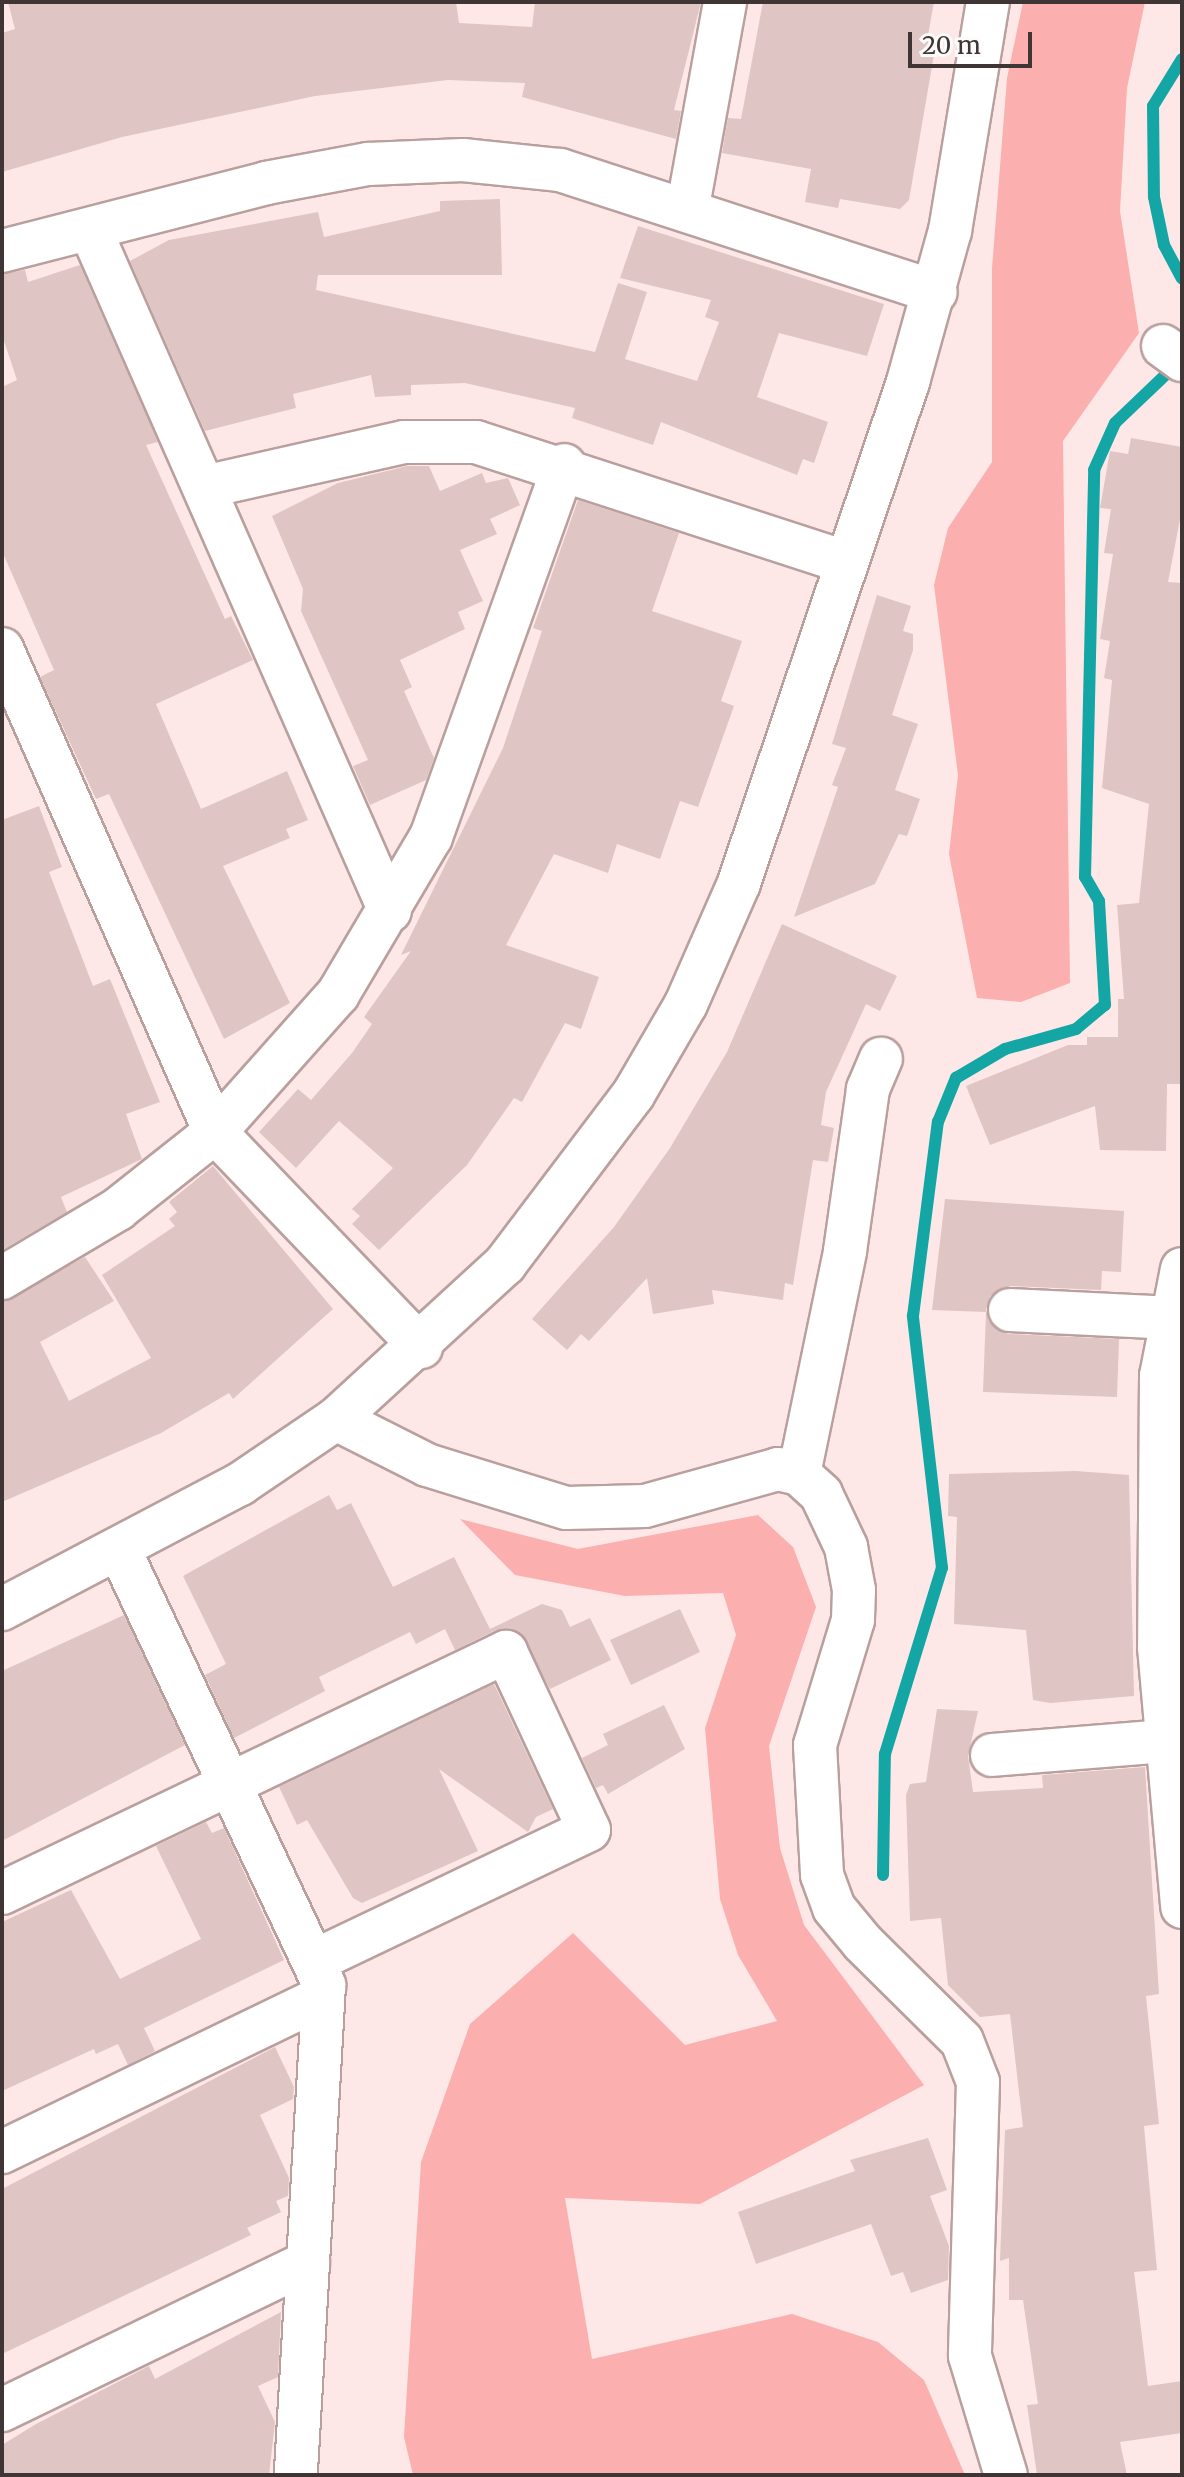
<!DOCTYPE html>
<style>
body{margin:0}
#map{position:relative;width:1184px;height:2477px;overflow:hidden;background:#fee8e7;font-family:Merriweather,serif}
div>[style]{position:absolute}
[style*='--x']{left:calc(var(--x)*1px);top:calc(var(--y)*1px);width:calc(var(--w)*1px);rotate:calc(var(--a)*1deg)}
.green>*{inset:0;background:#fbafae}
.stream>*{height:12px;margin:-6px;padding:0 6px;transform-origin:6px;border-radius:6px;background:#13a6a4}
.building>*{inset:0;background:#dfc5c4}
.roads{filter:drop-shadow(2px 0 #b9a09f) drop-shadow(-2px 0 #b9a09f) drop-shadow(0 2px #b9a09f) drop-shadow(0 -2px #b9a09f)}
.minor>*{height:42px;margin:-21px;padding:0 21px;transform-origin:21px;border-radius:21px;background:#fff}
span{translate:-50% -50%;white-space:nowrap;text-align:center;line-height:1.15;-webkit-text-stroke:6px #fbfbfb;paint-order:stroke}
.frame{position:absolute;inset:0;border:4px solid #3f3534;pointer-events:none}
.scale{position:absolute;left:908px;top:32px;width:124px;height:36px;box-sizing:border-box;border:4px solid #3f3534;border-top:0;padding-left:10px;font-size:24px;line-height:28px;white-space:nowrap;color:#3f3534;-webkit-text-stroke:6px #fbfbfb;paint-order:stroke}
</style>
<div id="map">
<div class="green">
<div style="clip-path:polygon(1023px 2px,1145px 2px,1127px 88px,1120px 211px,1139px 333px,1063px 441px,1070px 983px,1021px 1002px,977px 998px,949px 854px,958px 775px,934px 585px,948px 528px,992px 462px,992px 268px,1007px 78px)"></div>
<div style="clip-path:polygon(758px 1515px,793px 1547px,816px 1607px,769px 1746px,780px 1848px,804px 1925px,924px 2085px,700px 2204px,565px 2198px,592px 2359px,792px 2314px,878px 2342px,924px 2380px,965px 2475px,413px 2475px,404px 2437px,421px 2162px,470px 2024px,573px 1933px,685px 2045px,777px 2021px,738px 1955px,720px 1899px,705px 1728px,736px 1635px,723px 1593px,625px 1596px,515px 1575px,460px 1519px,578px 1549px)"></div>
</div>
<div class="stream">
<div style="--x:1182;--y:59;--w:55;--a:121.7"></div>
<div style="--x:1153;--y:106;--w:91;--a:89.4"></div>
<div style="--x:1154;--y:197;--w:49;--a:78.2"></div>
<div style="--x:1164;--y:245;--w:38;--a:62"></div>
<div style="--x:883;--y:1875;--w:121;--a:-89.1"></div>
<div style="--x:885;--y:1754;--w:195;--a:-73"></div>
<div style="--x:942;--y:1568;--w:254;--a:-96.6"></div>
<div style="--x:913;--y:1316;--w:196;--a:-82.7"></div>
<div style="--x:938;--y:1122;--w:48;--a:-67.8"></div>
<div style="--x:956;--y:1078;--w:57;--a:-30.6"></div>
<div style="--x:1005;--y:1049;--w:74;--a:-15.7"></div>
<div style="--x:1076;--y:1029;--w:38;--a:-40"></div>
<div style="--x:1105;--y:1005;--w:104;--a:-93.3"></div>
<div style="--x:1099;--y:901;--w:28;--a:-120"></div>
<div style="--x:1085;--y:877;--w:407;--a:-88.7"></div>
<div style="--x:1094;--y:470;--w:51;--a:-65.9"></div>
<div style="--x:1115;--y:423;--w:86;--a:-43.6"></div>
</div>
<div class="building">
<div style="clip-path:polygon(8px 2px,456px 2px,459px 23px,532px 27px,535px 2px,701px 2px,674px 110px,681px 111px,676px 139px,522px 97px,525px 83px,448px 80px,315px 96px,122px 137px,2px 172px,2px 33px,15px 29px)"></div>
<div style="clip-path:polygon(763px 2px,934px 2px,927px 41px,936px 43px,909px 200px,900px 209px,840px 199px,838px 208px,805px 202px,811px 169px,722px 153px,728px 118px,741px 119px)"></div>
<div style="clip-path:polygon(500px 199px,502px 275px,318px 275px,316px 290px,595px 352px,618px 283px,647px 292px,625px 359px,697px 381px,719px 322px,705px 317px,711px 300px,620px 278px,638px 226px,884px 304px,867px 356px,779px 333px,757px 397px,828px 422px,814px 463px,803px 459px,797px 475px,661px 422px,653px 445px,572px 418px,575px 408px,465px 383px,411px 385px,411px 395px,375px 397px,371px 375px,293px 394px,296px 408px,205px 431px,130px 261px,169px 240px,318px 212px,324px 237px,440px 211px,440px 201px)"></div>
<div style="clip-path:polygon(80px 265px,158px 442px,146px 445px,225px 619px,231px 616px,253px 660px,156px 704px,201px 809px,287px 771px,308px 820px,286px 829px,290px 838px,223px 866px,290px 1003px,224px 1039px,109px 794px,96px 799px,77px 758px,40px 677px,54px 670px,2px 551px,2px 387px,17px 380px,2px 335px,2px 274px,25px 270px,28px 282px)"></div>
<div style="clip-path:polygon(1131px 438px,1182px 447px,1182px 509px,1168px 582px,1182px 583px,1182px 1084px,1167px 1084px,1166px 1151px,1100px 1150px,1095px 1106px,990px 1145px,966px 1086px,1068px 1045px,1087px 1045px,1087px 1037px,1118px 1037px,1118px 999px,1124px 999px,1117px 905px,1139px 903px,1149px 804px,1102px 788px,1112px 680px,1104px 678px,1110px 641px,1100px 639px,1113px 554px,1104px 553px,1111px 509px,1100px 508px,1110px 451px,1128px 454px)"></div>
<div style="clip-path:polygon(407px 466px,429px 466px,440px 491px,482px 473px,486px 483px,508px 478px,520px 505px,490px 519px,497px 534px,460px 550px,483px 601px,458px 612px,465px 629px,400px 660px,412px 687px,404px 691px,434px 758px,426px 780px,370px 805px,353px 766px,368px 760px,301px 611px,303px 589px,272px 516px,338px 483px)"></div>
<div style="clip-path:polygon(578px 500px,679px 533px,652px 611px,742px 641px,721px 701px,734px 706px,698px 807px,680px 801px,660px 859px,617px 844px,608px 873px,554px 854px,506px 945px,599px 977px,581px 1029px,565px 1023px,522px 1102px,514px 1098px,467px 1165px,379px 1250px,352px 1224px,360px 1216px,352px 1209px,393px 1168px,339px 1121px,296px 1168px,259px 1132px,298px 1089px,311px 1100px,352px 1053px,372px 1024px,364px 1017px,411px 951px,401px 955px,503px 748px,542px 631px,533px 628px)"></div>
<div style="clip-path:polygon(877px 595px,911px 606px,903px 631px,913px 634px,913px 650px,892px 715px,918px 724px,895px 790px,920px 799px,907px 836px,899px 834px,875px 884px,794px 917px,838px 787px,832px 785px,846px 748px,832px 744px)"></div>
<div style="clip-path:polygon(39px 806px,62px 867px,49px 872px,93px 986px,110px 979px,160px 1102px,126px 1114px,142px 1159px,61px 1197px,67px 1212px,2px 1250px,2px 820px)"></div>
<div style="clip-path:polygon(782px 924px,897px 976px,880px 1011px,866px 1004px,826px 1092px,821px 1125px,834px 1128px,828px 1162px,813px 1160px,793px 1285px,785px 1283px,783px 1300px,712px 1290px,714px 1304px,653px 1314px,647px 1278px,589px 1341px,581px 1334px,567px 1350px,532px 1319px,614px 1227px,670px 1148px,727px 1052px)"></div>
<div style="clip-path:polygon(213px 1166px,333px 1309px,233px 1399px,229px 1393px,161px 1433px,2px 1502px,2px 1302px,85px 1257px,114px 1301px,40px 1342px,69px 1401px,151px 1358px,102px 1275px,175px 1226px,169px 1219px,177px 1212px,169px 1202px)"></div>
<div style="clip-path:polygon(945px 1199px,1124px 1211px,1121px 1272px,1102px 1271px,1101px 1290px,1010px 1286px,990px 1296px,986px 1310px,989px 1322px,1008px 1334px,1119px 1339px,1117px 1397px,983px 1392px,986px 1312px,932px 1310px)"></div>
<div style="clip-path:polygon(1076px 1471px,1129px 1475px,1134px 1696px,1050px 1703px,1033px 1700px,1026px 1630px,954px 1624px,957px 1517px,948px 1516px,949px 1474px)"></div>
<div style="clip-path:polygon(329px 1495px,337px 1510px,351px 1503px,393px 1587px,454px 1557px,490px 1629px,542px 1604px,562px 1610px,570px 1627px,590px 1618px,611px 1660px,550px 1689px,519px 1632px,496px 1630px,455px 1650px,445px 1629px,416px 1644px,410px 1632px,319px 1677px,325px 1691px,234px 1738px,205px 1675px,226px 1664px,183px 1576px)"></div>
<div style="clip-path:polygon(680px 1609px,700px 1652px,631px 1685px,610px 1640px)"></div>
<div style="clip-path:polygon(124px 1615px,185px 1745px,2px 1841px,2px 1671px)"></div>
<div style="clip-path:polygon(494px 1684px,553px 1809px,536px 1817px,528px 1832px,439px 1769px,478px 1851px,362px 1903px,353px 1898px,307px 1820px,297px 1825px,279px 1787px)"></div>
<div style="clip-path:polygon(664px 1705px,685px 1749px,608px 1794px,603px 1785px,596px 1788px,582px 1758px,608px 1745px,603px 1734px)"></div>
<div style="clip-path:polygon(937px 1709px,978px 1711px,968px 1756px,973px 1792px,1043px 1788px,1042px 1775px,1145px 1767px,1159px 1994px,1146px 1996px,1159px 2124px,1144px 2126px,1157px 2270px,1134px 2272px,1148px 2386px,1182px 2381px,1182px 2433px,1120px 2442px,1127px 2475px,1037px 2475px,1027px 2405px,1038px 2404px,1023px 2300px,1009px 2300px,1009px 2258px,1000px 2261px,1005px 2130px,1023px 2127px,1010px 2014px,980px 2017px,948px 1985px,941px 1918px,910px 1921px,906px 1795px,910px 1784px,926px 1782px)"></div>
<div style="clip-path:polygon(206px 1822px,212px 1833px,224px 1828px,284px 1960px,144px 2028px,155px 2051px,128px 2065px,118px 2044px,96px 2054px,94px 2049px,2px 2091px,2px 1922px,71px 1890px,120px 1979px,201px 1939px,156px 1846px)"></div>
<div style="clip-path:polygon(275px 2047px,294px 2087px,293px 2099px,260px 2115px,289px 2178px,288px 2196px,276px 2201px,281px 2212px,247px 2228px,251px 2235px,2px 2354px,2px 2189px)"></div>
<div style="clip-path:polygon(928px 2138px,947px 2190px,930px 2196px,949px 2246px,948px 2280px,911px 2293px,903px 2272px,891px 2276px,871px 2224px,756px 2264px,738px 2212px,855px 2171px,850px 2160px)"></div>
<div style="clip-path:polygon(281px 2312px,278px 2377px,258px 2386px,275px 2422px,269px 2475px,2px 2475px,2px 2445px,36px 2424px,149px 2366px,155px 2379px)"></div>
</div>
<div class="roads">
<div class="minor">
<div style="--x:688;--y:206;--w:207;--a:-79.7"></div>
<div style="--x:90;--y:229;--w:745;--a:66.26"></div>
<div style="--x:2;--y:251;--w:273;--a:-14.4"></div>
<div style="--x:266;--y:183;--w:104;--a:-10.6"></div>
<div style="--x:368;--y:164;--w:95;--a:-2.4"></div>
<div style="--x:463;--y:160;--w:98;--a:5.9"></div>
<div style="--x:560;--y:170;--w:395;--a:18"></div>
<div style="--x:1163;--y:346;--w:24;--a:36"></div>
<div style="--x:204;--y:487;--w:205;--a:-12.7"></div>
<div style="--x:404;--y:442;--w:72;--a:0"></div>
<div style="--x:476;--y:442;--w:389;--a:18"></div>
<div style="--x:2;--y:649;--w:528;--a:66.2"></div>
<div style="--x:215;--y:1132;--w:298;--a:46.2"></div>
<div style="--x:1182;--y:1269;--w:109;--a:101.1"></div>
<div style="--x:1161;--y:1376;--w:271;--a:90.4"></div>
<div style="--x:1159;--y:1647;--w:261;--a:84.9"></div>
<div style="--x:2;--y:1278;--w:135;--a:-30.7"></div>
<div style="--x:118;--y:1209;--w:124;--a:-38.4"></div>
<div style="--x:215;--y:1132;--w:185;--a:-48.3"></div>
<div style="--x:338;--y:994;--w:182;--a:-59.4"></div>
<div style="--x:431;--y:837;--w:395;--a:-70.3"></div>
<div style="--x:1010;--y:1310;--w:163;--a:2.8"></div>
<div style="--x:336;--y:1419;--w:102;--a:26.8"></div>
<div style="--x:427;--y:1465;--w:145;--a:17.2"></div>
<div style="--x:566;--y:1508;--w:79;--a:-1.5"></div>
<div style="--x:645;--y:1506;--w:138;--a:-15.5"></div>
<div style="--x:778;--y:1469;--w:22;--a:13"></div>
<div style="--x:799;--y:1474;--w:30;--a:42"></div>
<div style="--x:821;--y:1494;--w:59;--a:64.7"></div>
<div style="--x:846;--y:1547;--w:44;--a:79.5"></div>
<div style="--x:854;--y:1590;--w:30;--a:92"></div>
<div style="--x:853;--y:1620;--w:131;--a:106.9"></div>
<div style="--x:815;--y:1745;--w:130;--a:86.9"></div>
<div style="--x:822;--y:1875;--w:35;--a:70"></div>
<div style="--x:834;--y:1908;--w:45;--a:50.4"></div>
<div style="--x:863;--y:1943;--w:139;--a:44.7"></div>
<div style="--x:962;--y:2041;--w:44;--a:68.7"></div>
<div style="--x:978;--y:2082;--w:274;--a:91.7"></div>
<div style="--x:970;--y:2356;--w:124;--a:73.2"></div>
<div style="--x:799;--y:1474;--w:228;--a:-78.3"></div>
<div style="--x:845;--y:1251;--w:164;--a:-81.9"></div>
<div style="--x:868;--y:1089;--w:33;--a:-67"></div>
<div style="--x:120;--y:1551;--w:480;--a:64.8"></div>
<div style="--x:324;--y:1985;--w:491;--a:93.3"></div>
<div style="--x:2;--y:1609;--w:269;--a:-27.7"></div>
<div style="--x:240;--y:1484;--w:116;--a:-34.1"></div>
<div style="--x:336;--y:1419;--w:229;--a:-42.5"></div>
<div style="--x:505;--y:1264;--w:212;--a:-52.9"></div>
<div style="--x:633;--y:1095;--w:105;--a:-59.8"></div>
<div style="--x:686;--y:1004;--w:132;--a:-66.3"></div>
<div style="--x:739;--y:883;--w:529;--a:-71.36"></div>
<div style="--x:908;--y:382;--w:157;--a:-74.5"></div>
<div style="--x:950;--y:231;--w:232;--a:-80.6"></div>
<div style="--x:992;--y:1755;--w:175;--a:-4.6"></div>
<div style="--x:2;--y:1893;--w:559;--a:-25.56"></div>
<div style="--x:506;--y:1652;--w:196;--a:65"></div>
<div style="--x:589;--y:1830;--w:305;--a:154.5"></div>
<div style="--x:2;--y:2152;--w:356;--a:-25.8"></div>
<div style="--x:2;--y:2410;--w:340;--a:-25.8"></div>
</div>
</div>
<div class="frame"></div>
<div class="scale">20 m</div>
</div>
